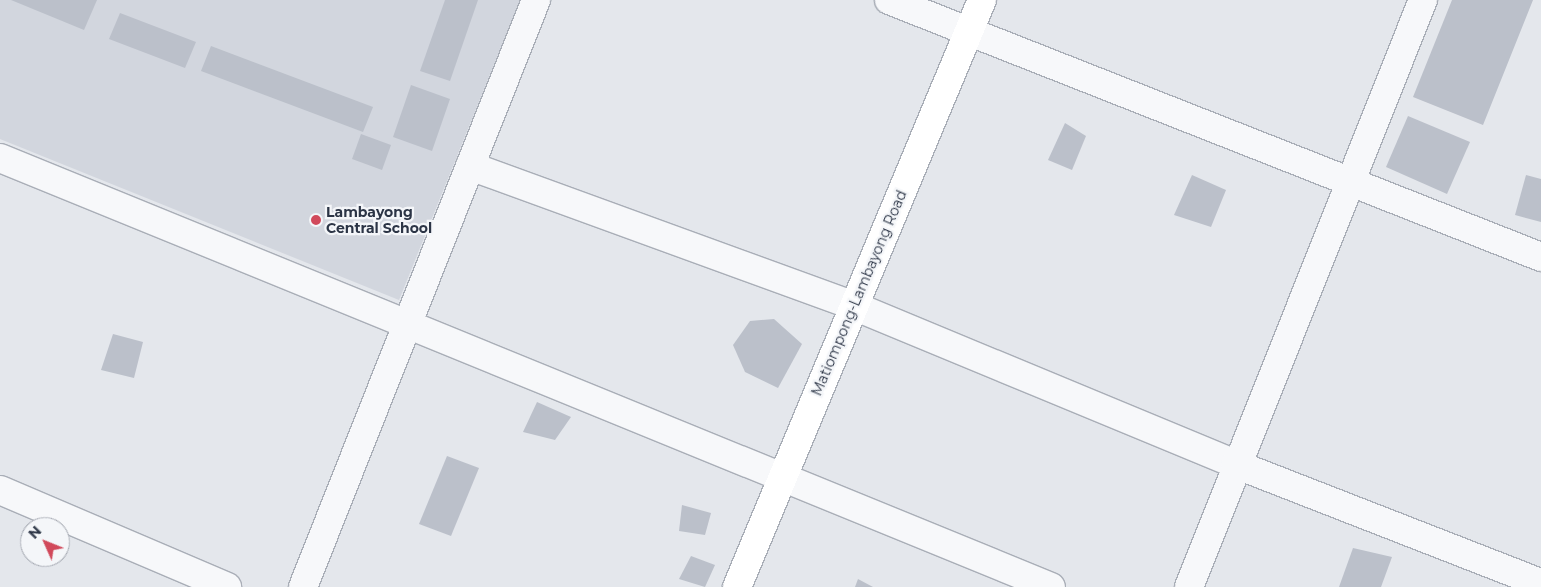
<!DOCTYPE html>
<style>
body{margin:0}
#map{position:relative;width:1541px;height:587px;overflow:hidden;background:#e4e7ec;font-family:Montserrat,sans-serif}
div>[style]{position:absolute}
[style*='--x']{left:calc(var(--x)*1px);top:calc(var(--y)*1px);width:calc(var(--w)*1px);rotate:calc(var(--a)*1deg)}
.built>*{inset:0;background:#d2d6de}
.building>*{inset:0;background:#bbc0ca}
.roads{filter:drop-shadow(1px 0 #a9aeb7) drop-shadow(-1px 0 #a9aeb7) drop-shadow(0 1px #a9aeb7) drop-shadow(0 -1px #a9aeb7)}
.minor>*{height:28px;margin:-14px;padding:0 14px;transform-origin:14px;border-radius:14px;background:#f7f8fa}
.major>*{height:28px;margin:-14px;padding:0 14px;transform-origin:14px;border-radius:14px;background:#fff}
.dots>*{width:14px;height:14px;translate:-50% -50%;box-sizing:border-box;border:2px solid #f4f6f9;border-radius:50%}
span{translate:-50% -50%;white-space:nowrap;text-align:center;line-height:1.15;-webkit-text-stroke:4.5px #f4f6f9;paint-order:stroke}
.poi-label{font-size:14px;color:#2b3445;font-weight:700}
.left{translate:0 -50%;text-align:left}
.street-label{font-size:14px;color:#2b3445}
.north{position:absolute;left:20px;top:517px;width:50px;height:50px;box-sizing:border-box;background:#f4f6f9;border:1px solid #a4a8b1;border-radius:50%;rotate:314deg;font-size:14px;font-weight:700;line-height:20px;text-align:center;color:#2b3445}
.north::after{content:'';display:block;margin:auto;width:18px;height:22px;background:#d1495b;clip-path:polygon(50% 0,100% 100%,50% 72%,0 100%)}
</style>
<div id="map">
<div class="built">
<div style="clip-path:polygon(0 0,520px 0,399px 300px,0 139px)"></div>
</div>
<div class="building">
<div style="clip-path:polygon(11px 0,97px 0,84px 30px)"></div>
<div style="clip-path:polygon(445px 0,478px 0,450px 81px,420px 71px)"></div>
<div style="clip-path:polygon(1452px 0,1533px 0,1483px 125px,1413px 97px)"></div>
<div style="clip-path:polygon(120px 13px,196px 42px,185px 68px,109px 39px)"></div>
<div style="clip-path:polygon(211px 46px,373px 107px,363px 132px,201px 71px)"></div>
<div style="clip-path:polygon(411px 85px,450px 99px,432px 151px,393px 137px)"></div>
<div style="clip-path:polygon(1408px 116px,1470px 142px,1447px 194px,1386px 167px)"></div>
<div style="clip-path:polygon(1065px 123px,1086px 136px,1072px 170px,1048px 160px)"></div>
<div style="clip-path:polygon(361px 134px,391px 145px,382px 170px,352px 159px)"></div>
<div style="clip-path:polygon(1192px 175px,1226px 190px,1211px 227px,1174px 215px)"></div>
<div style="clip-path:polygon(1526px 175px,1541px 179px,1541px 222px,1515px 215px)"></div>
<div style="clip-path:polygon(774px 319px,802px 344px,778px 388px,745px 372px,733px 345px,750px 321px)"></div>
<div style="clip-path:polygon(113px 334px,143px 342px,134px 378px,101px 370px)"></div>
<div style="clip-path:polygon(537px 402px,571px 417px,555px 440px,523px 432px)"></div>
<div style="clip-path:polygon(447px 456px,479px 468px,451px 536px,419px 524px)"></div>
<div style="clip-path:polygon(682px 505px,711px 513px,705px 535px,679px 531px)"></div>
<div style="clip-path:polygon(1353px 548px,1392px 557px,1381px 587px,1339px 587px)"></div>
<div style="clip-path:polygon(691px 556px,715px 565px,705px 587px,679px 579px)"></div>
<div style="clip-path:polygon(858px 579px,873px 587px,855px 587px)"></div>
</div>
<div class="roads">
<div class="minor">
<div style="--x:889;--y:0;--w:701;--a:21.51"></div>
<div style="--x:0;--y:158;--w:1135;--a:22.2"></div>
<div style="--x:470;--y:166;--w:409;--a:20"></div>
<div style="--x:854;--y:306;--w:412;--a:22.5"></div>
<div style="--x:1235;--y:464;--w:328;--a:21.3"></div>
<div style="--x:0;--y:490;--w:247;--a:23.1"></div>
<div style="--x:303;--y:587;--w:632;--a:-68.35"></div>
<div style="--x:1189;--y:587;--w:632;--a:-68.27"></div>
</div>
<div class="major">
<div style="--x:737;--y:587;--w:636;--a:-67.35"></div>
</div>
</div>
<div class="dots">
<div style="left:316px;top:220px;background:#d1495b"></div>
</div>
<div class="poi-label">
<span class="left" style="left:326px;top:220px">Lambayong<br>Central School</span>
</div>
<div class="street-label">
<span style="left:859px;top:293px;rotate:-67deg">Matiompong-Lambayong Road</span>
</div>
<div class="north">N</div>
</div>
